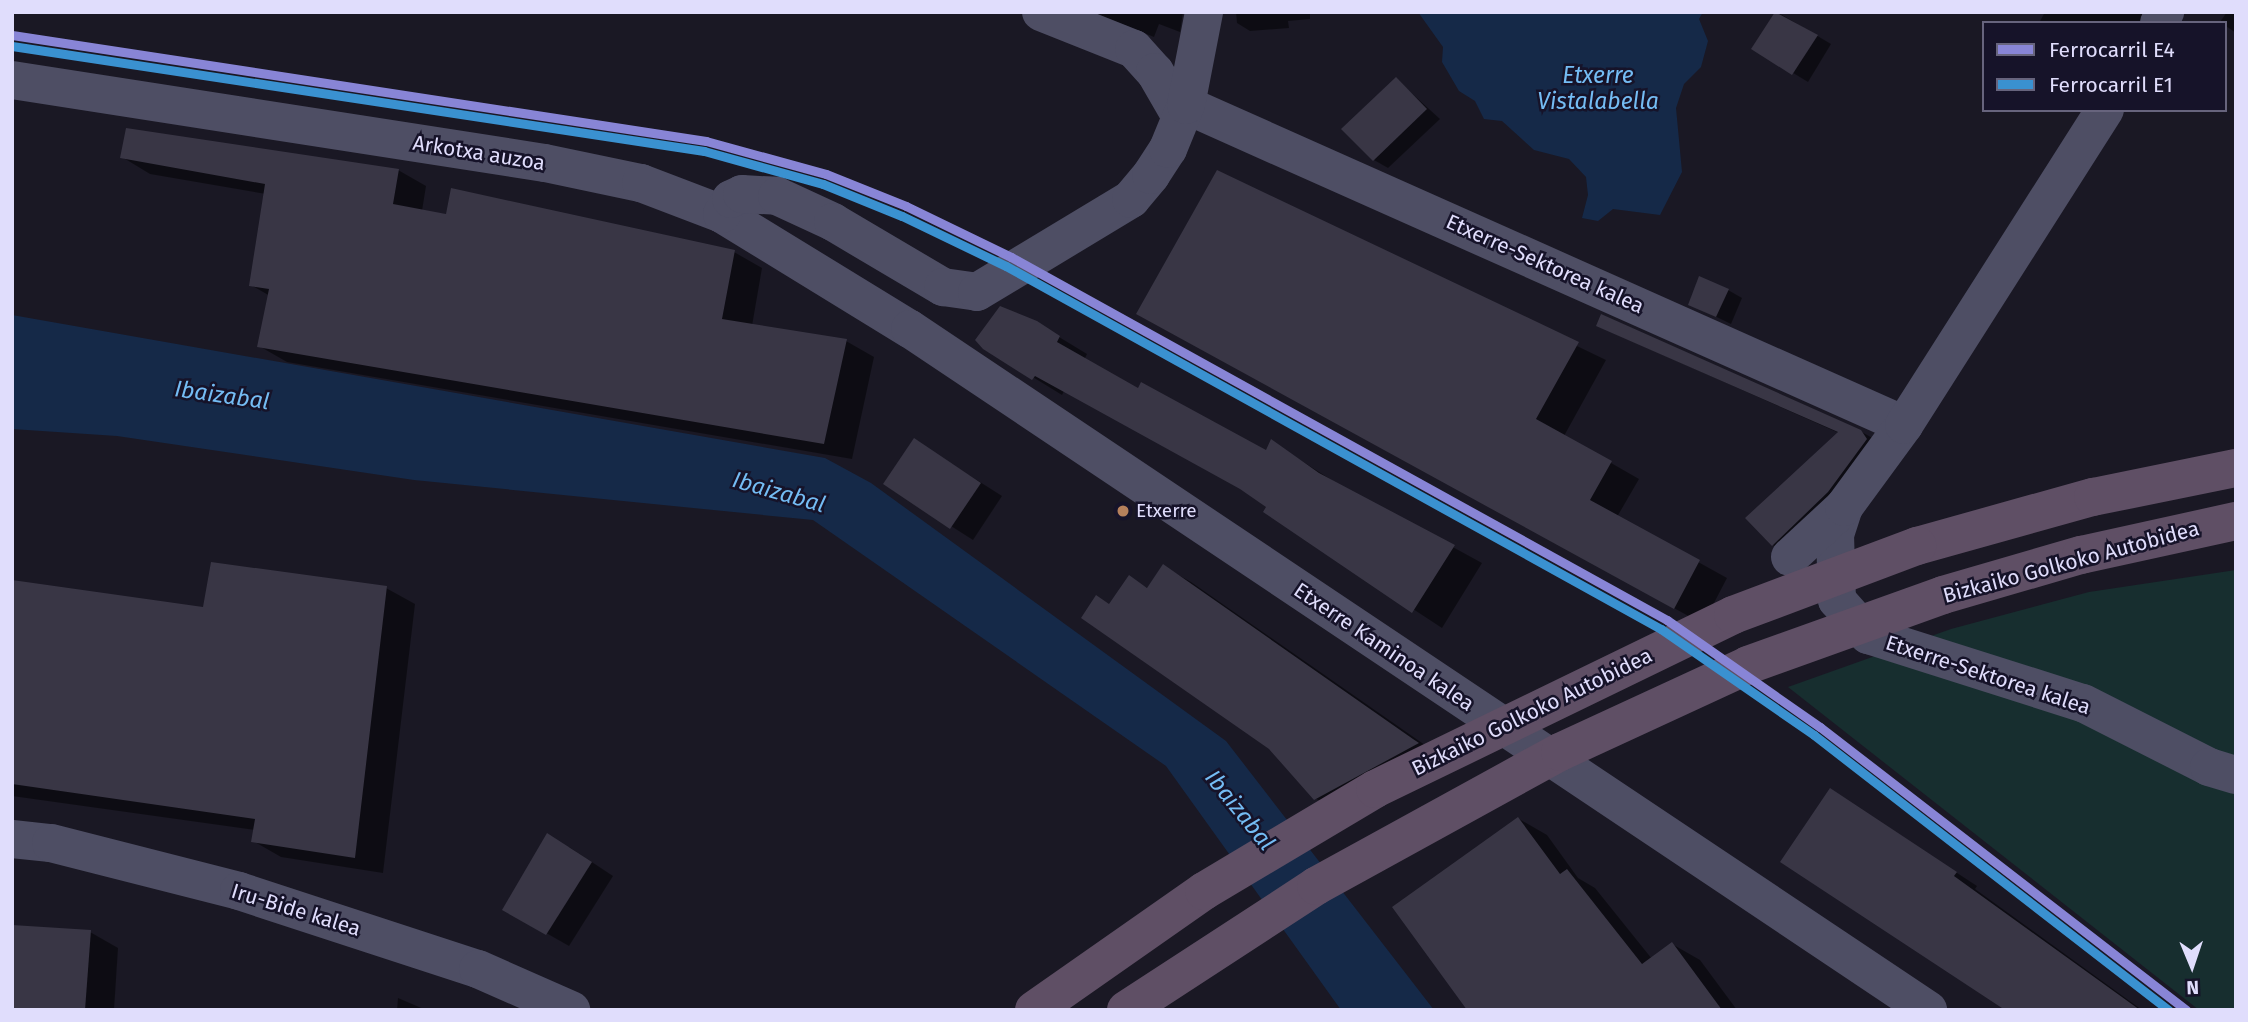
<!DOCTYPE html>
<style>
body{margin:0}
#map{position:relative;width:2248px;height:1022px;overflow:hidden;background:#1a1824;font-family:"Fira Sans",sans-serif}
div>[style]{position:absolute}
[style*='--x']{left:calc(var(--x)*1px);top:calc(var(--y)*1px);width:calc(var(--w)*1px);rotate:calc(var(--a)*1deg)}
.green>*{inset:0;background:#172e2f}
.water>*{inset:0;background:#152948}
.shadow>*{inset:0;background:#0007}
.building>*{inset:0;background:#393645}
.minor>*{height:38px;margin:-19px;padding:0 19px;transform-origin:19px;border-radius:19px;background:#4e4e64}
.highway>*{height:38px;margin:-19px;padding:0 19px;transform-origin:19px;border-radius:19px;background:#5f4f65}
.highway-bridge>*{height:38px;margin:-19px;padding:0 19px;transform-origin:19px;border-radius:19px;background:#5f4f65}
.rail-1>*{height:9px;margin:-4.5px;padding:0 4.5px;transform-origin:4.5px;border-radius:4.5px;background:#8885d6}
.rail-2>*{height:9px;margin:-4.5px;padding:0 4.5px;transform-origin:4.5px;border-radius:4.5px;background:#3a91d0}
.dots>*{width:19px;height:19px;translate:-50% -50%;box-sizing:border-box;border:4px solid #161329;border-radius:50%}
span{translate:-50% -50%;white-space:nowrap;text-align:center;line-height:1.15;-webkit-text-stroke:5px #161329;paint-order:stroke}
.bus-label{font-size:19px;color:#e0ddfc}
.left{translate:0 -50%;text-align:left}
.street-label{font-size:21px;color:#e0ddfc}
.water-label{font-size:23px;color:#74bcf4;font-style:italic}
.frame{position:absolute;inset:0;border:14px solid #e0ddfc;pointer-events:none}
.legend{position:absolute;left:1982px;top:21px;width:245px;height:91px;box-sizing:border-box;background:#161329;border:2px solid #67647d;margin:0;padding:9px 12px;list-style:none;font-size:21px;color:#e0ddfc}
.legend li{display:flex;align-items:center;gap:14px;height:35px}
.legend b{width:35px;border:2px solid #67647d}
.north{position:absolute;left:2157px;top:931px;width:70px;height:70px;-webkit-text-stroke:5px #161329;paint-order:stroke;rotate:178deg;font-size:19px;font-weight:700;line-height:28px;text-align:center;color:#e0ddfc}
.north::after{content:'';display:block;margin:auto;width:24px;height:32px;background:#e0ddfc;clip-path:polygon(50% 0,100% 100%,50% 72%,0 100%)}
</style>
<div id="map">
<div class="green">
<div style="clip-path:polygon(2236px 570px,2236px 1010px,2199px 1010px,1788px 687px,1951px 629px,2089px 592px)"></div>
</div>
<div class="water">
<div style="clip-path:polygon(1418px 12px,1703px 12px,1699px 19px,1708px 41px,1701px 67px,1684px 84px,1676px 108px,1682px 172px,1660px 215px,1613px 209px,1598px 221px,1582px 218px,1588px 195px,1586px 177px,1569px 159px,1534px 150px,1502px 121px,1484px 119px,1475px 101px,1459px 91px,1442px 62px,1443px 47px)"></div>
<div style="clip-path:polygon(12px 315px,825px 458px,871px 483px,1226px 741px,1434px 1010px,1341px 1010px,1166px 766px,813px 520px,414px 480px,117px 436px,12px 429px)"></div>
</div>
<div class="shadow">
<div style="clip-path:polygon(1092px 12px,1183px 12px,1180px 32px,1159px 24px,1154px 37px)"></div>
<div style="clip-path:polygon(1236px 12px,1310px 12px,1310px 19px,1288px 21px,1289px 28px,1250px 31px,1237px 23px)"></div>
<div style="clip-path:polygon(1777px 12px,1831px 44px,1808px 82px,1754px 49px)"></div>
<div style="clip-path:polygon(2045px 12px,2141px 12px,2158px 22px,2039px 23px)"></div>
<div style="clip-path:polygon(2227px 12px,2236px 12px,2236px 33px,2220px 22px)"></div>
<div style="clip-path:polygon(1396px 79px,1440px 119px,1388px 168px,1374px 160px)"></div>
<div style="clip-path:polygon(122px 157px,398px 170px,426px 186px,422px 211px,734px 252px,762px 268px,752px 326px,846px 341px,874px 357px,852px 459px,287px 362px,259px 346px,270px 296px,251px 285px,266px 194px,150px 174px)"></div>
<div style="clip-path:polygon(1218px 173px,1606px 360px,1564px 436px,1639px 479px,1617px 517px,1727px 578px,1703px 624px,1166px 329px)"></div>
<div style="clip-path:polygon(1728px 290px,1742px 298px,1731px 324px,1690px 304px)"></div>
<div style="clip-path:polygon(1036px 323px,1087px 354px,1084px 360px,1139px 391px,1267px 452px,1272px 442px,1341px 486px,1482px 563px,1442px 628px,1265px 512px,1269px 507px,1246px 491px,1064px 391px,1062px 395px,984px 347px)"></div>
<div style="clip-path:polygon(1598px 326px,1860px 431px,1883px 444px,1794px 558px,1773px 545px,1839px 433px)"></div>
<div style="clip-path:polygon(914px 440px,1002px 496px,973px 540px,885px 484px)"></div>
<div style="clip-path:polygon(1164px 567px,1191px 582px,1445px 759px,1343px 814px,1315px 798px,1270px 747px,1110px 605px,1130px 578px,1149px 589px)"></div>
<div style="clip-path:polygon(12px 581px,205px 609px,386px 588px,415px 604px,383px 873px,281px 857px,253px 841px,255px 830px,12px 796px)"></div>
<div style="clip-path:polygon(1830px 790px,1977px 886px,1975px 889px,2142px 1010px,2006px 1010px)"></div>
<div style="clip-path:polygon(1519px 819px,1547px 835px,1578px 878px,1595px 888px,1652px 959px,1672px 944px,1700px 960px,1737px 1010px,1468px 1010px)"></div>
<div style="clip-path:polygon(569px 847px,613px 876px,569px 946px,504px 909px)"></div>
<div style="clip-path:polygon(90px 932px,118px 948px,114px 1010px,12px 1010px)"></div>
<div style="clip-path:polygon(398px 998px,426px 1010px,397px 1010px)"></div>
</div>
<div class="building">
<div style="clip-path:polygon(1775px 12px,1818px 35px,1792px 75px,1751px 49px)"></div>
<div style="clip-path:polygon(1396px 77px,1427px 109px,1373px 161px,1341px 129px)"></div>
<div style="clip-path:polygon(126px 128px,399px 169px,393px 204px,446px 214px,451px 188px,735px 250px,722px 319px,847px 339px,824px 444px,257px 347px,269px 289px,249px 286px,265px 184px,120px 158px)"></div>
<div style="clip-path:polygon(1217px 170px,1579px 342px,1536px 419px,1612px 461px,1590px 500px,1700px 560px,1674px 609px,1136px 314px)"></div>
<div style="clip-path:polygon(1699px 276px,1729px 289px,1716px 317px,1688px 305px)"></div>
<div style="clip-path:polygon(1000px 306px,1037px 321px,1060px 336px,1057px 342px,1138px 388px,1141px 382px,1266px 450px,1271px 439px,1319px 473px,1455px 545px,1412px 613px,1263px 512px,1266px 507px,1240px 489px,1035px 376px,1032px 380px,983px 349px,975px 340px)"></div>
<div style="clip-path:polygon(1601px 314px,1861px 430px,1867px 439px,1828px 492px,1772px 546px,1745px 518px,1838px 432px,1596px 326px)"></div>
<div style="clip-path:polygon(914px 438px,981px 483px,950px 529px,883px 484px)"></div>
<div style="clip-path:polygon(211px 562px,387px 586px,355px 858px,251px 842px,255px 819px,12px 784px,12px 580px,203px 607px)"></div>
<div style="clip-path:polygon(1163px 564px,1413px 739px,1419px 743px,1314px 800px,1269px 749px,1081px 618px,1096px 595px,1109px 604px,1129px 575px,1147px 588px)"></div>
<div style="clip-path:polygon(1830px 788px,1957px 872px,1954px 876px,2140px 1010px,2005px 1010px,1780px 862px)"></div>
<div style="clip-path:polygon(1518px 817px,1560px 874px,1567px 869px,1642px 964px,1672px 942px,1722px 1010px,1467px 1010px,1392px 907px)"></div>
<div style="clip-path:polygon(547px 833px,592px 862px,546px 935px,502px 910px)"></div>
<div style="clip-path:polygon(12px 925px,91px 930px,85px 1010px,12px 1010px)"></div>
</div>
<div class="minor">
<div style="--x:1041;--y:12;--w:100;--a:21.7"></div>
<div style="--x:1134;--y:49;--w:31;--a:48"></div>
<div style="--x:1155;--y:72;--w:52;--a:60"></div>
<div style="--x:2159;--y:23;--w:13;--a:-61"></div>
<div style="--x:12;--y:80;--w:539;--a:8.85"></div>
<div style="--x:545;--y:163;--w:98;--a:11.8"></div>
<div style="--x:641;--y:183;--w:87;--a:20.9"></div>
<div style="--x:722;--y:214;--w:220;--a:31.5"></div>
<div style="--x:910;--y:329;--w:1225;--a:33.78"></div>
<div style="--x:1186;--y:105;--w:786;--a:24.02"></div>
<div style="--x:722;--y:214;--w:17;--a:-59"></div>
<div style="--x:731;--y:199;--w:12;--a:-24"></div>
<div style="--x:742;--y:194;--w:35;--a:3"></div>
<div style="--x:777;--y:196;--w:62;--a:24.9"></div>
<div style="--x:833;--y:222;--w:128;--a:30.6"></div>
<div style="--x:943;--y:287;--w:34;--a:8"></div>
<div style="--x:977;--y:292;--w:180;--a:-31.1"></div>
<div style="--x:1131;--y:199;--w:31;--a:-50"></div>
<div style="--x:1151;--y:175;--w:31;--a:-57"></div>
<div style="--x:1168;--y:149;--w:48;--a:-67.8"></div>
<div style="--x:1186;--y:105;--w:95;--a:-79"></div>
<div style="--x:1844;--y:507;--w:28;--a:108"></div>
<div style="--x:1835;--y:534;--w:66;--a:88.3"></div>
<div style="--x:1837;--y:600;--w:47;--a:48.5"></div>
<div style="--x:1868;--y:635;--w:225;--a:17.6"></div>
<div style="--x:2083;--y:703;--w:141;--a:26.9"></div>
<div style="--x:2209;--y:767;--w:28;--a:17"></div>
<div style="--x:1790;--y:557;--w:74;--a:-42.8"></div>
<div style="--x:1844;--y:507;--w:102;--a:-53.8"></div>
<div style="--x:1904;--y:425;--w:374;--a:-57.5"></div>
<div style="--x:12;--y:839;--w:39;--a:6"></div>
<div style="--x:51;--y:843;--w:194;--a:14.3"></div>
<div style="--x:239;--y:891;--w:251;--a:18.1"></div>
<div style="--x:478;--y:969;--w:102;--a:23.8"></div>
</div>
<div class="highway">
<div style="--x:1917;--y:546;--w:183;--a:-15.6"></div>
<div style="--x:2093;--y:497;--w:146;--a:-11.5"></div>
<div style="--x:1943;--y:595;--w:144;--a:-16.2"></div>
<div style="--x:2081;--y:555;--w:159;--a:-12.4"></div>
</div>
<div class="highway-bridge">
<div style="--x:1034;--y:1010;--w:208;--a:-35"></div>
<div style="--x:1204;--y:891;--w:199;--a:-30.8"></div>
<div style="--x:1375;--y:789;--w:398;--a:-25.9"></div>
<div style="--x:1733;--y:615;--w:197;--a:-20.6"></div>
<div style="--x:1126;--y:1010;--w:227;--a:-33.1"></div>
<div style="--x:1316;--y:886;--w:278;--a:-28.8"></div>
<div style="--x:1560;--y:752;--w:207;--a:-24.8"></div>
<div style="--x:1748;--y:665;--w:207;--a:-19.7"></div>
</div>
<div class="rail-1">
<div style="--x:12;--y:35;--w:702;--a:8.68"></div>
<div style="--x:706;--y:141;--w:124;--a:15.4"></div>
<div style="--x:826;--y:174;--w:86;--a:21.8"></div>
<div style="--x:906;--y:206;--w:117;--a:25.9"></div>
<div style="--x:1011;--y:257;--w:750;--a:28.96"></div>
<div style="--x:1667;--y:620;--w:187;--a:35"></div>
<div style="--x:1820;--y:727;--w:463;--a:37.7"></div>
</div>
<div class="rail-2">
<div style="--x:12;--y:46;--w:700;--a:8.63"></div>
<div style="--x:704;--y:151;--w:123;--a:15.5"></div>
<div style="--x:823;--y:184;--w:85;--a:22.1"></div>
<div style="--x:902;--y:216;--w:115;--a:25.7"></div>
<div style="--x:1006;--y:266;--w:749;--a:29"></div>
<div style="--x:1661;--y:629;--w:186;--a:34.7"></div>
<div style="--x:1814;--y:735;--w:449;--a:37.8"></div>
</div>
<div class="dots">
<div style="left:1123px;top:511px;background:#b6815c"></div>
</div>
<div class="bus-label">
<span class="left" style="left:1136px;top:511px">Etxerre</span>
</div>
<div class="street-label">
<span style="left:479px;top:153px;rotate:9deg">Arkotxa auzoa</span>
<span style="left:1545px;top:264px;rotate:24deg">Etxerre-Sektorea kalea</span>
<span style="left:2071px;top:562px;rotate:-15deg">Bizkaiko Golkoko Autobidea</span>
<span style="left:1384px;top:647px;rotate:34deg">Etxerre Kaminoa kalea</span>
<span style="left:1988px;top:675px;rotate:18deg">Etxerre-Sektorea kalea</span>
<span style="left:1532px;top:712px;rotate:-26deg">Bizkaiko Golkoko Autobidea</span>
<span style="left:296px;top:910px;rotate:17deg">Iru-Bide kalea</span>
</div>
<div class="water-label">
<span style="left:1598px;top:88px">Etxerre<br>Vistalabella</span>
<span style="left:222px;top:395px;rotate:8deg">Ibaizabal</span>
<span style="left:779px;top:492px;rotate:16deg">Ibaizabal</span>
<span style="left:1240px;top:810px;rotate:51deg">Ibaizabal</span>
</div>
<div class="frame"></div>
<ul class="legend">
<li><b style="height:9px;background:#8885d6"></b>Ferrocarril E4</li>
<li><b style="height:9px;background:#3a91d0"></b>Ferrocarril E1</li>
</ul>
<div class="north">N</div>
</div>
